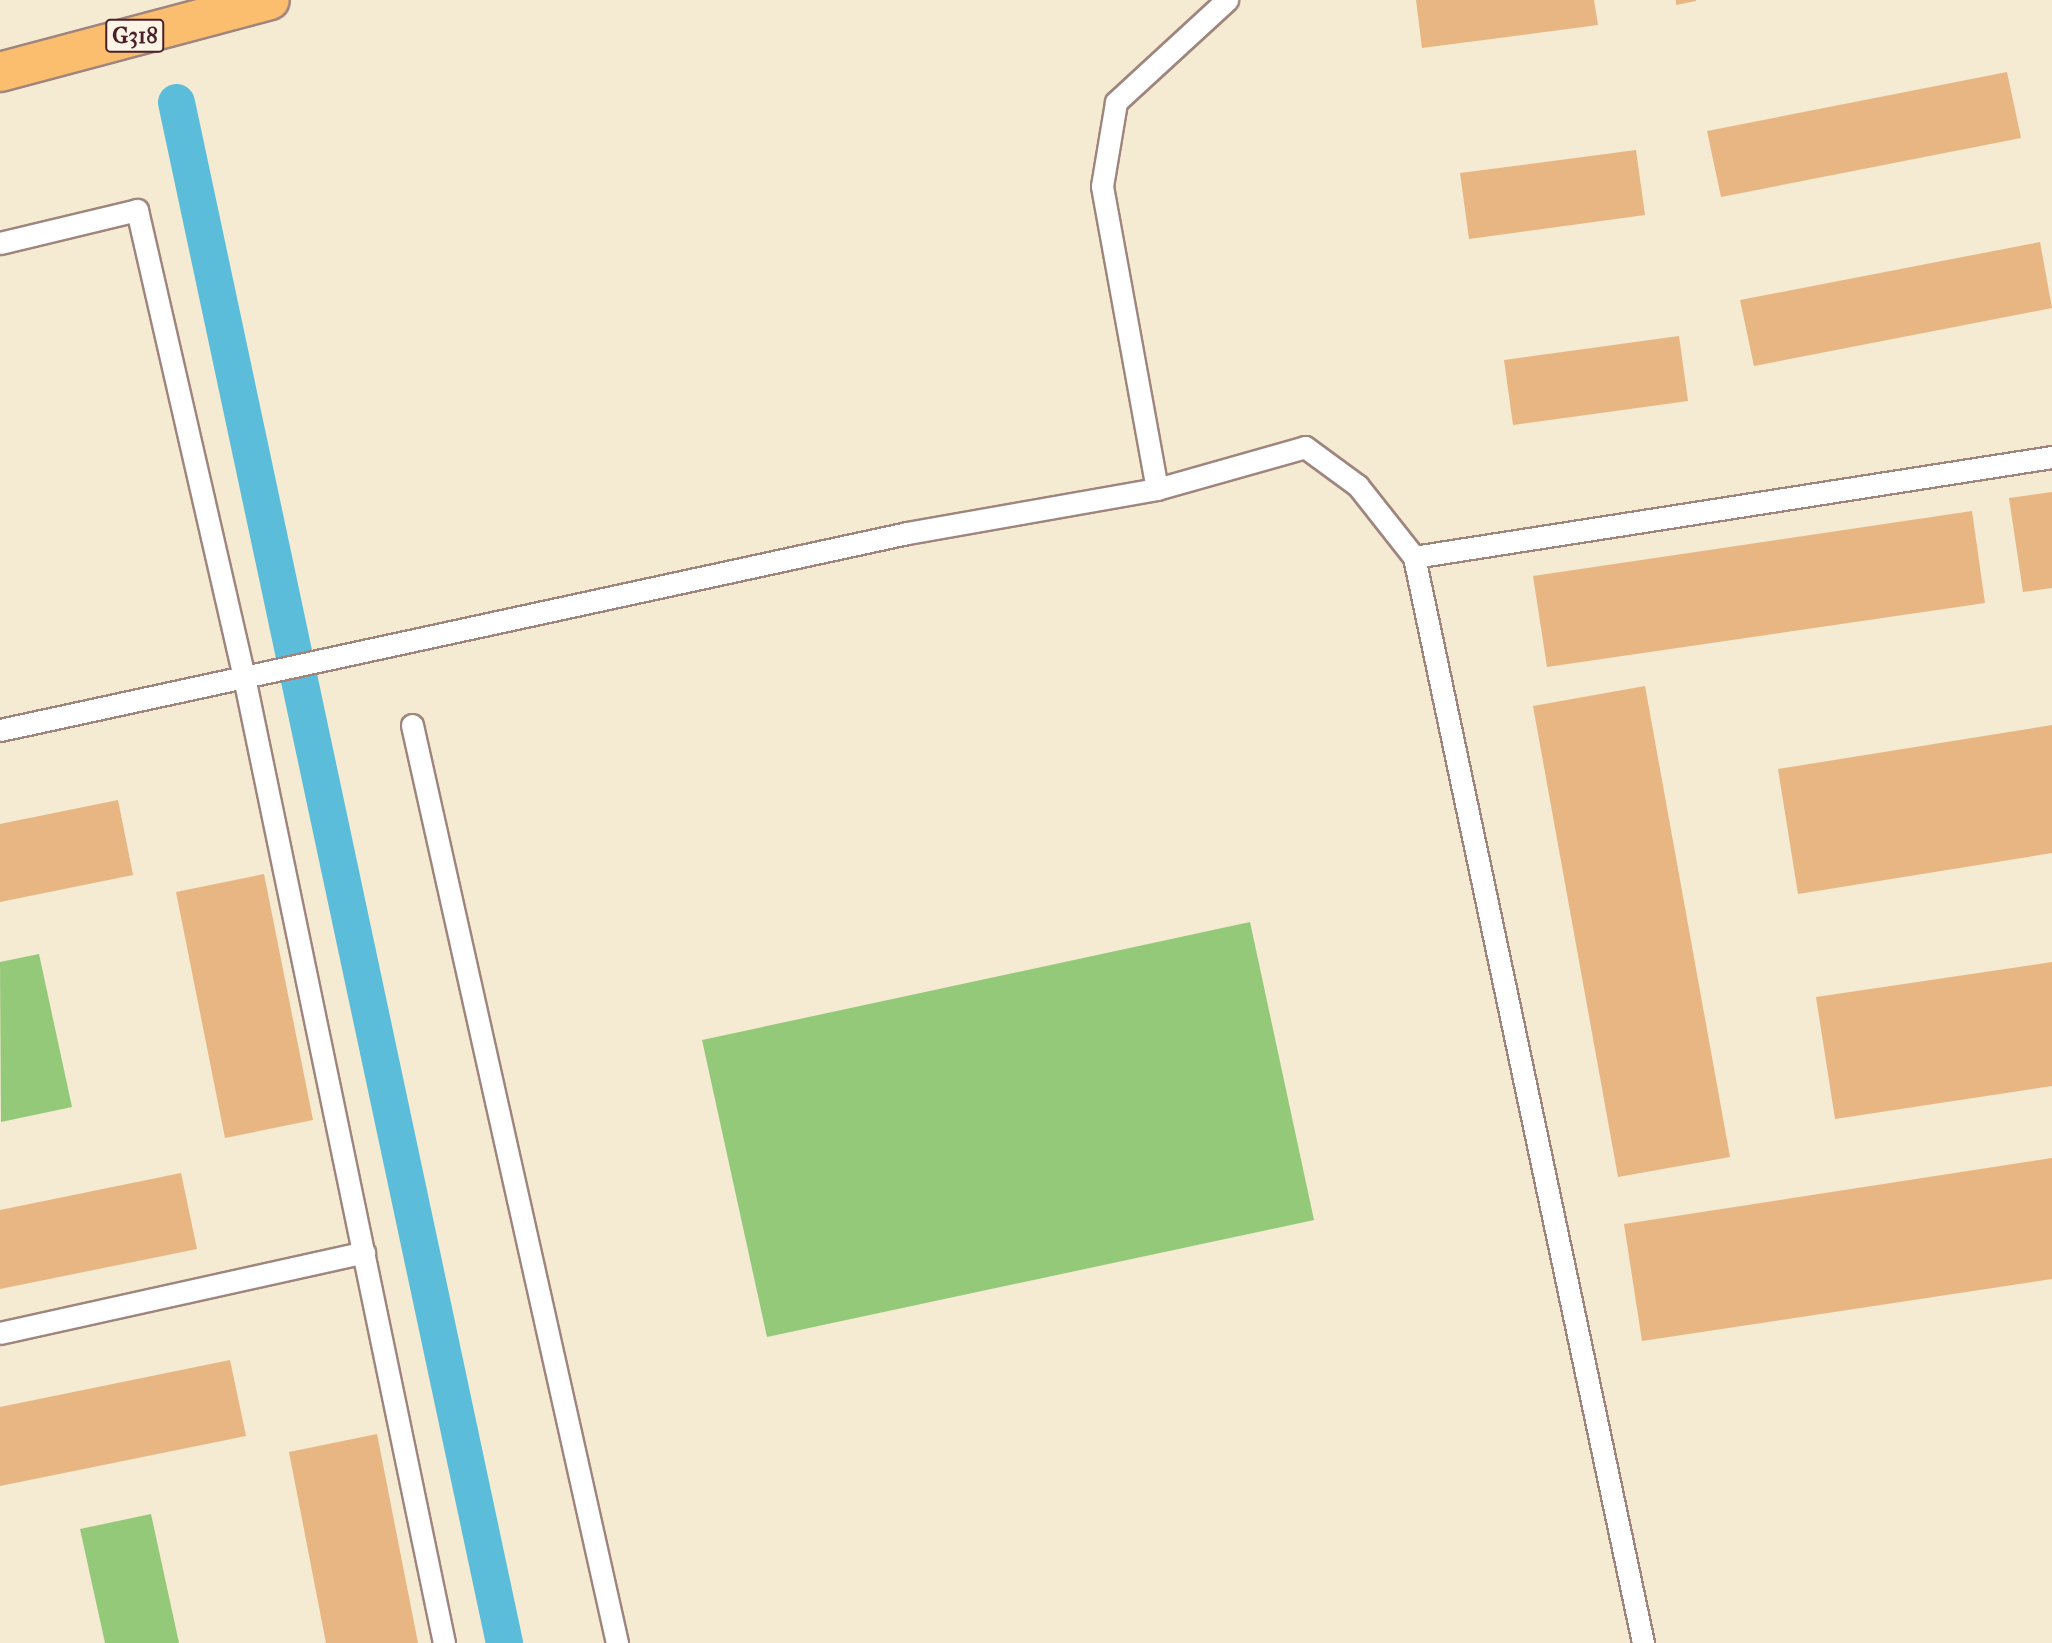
<!DOCTYPE html>
<style>
body{margin:0}
#map{position:relative;width:2052px;height:1643px;overflow:hidden;background:#f4ebd2;font-family:"IM FELL French Canon",serif}
div>[style]{position:absolute}
[style*='--x']{left:calc(var(--x)*1px);top:calc(var(--y)*1px);width:calc(var(--w)*1px);rotate:calc(var(--a)*1deg)}
.green>*{inset:0;background:#94c97a}
.canal>*{height:37px;margin:-18.5px;padding:0 18.5px;transform-origin:18.5px;border-radius:18.5px;background:#5bbdd9}
.building>*{inset:0;background:#e8b683}
.roads{filter:drop-shadow(2px 0 #9f857e) drop-shadow(-2px 0 #9f857e) drop-shadow(0 2px #9f857e) drop-shadow(0 -2px #9f857e)}
.service>*{height:21px;margin:-10.5px;padding:0 10.5px;transform-origin:10.5px;border-radius:10.5px;background:#fff}
.trunk>*{height:38px;margin:-19px;padding:0 19px;transform-origin:19px;border-radius:19px;background:#fbbe6e}
span{translate:-50% -50%;white-space:nowrap;text-align:center;line-height:1.15;-webkit-text-stroke:6px #fcf5e5;paint-order:stroke}
.shield-label span{padding:2px 5px;background:#fcf5e5;border:2px solid;border-radius:5px;-webkit-text-stroke-width:0}
.shield-label{font-size:23px;color:#4a1f2b;font-weight:700}
</style>
<div id="map">
<div class="green">
<div style="clip-path:polygon(1250px 922px,1314px 1220px,767px 1337px,702px 1040px)"></div>
<div style="clip-path:polygon(39px 954px,72px 1107px,1px 1122px,0 962px)"></div>
<div style="clip-path:polygon(151px 1514px,179px 1643px,105px 1643px,80px 1529px)"></div>
</div>
<div class="canal">
<div style="--x:176;--y:102;--w:1576;--a:77.98"></div>
</div>
<div class="building">
<div style="clip-path:polygon(1416px 0,1594px 0,1598px 25px,1422px 48px)"></div>
<div style="clip-path:polygon(1676px 0,1696px 0,1696px 1px,1676px 5px)"></div>
<div style="clip-path:polygon(2007px 72px,2021px 138px,1721px 197px,1707px 131px)"></div>
<div style="clip-path:polygon(1636px 150px,1645px 215px,1469px 239px,1460px 173px)"></div>
<div style="clip-path:polygon(2040px 242px,2052px 308px,1754px 366px,1740px 300px)"></div>
<div style="clip-path:polygon(1679px 336px,1688px 401px,1513px 425px,1504px 360px)"></div>
<div style="clip-path:polygon(2052px 492px,2052px 588px,2023px 592px,2009px 498px)"></div>
<div style="clip-path:polygon(1972px 511px,1985px 603px,1547px 667px,1533px 576px)"></div>
<div style="clip-path:polygon(1645px 686px,1730px 1157px,1618px 1177px,1533px 706px)"></div>
<div style="clip-path:polygon(2052px 725px,2052px 853px,1798px 894px,1778px 769px)"></div>
<div style="clip-path:polygon(118px 800px,133px 875px,0 902px,0 824px)"></div>
<div style="clip-path:polygon(264px 874px,313px 1120px,225px 1138px,176px 892px)"></div>
<div style="clip-path:polygon(2052px 962px,2052px 1086px,1835px 1119px,1816px 997px)"></div>
<div style="clip-path:polygon(2052px 1158px,2052px 1279px,1642px 1341px,1624px 1224px)"></div>
<div style="clip-path:polygon(181px 1173px,197px 1249px,0 1289px,0 1210px)"></div>
<div style="clip-path:polygon(230px 1360px,246px 1436px,0 1486px,0 1407px)"></div>
<div style="clip-path:polygon(377px 1434px,418px 1643px,326px 1643px,289px 1452px)"></div>
</div>
<div class="roads">
<div class="service">
<div style="--x:0;--y:243;--w:141;--a:-13.5"></div>
<div style="--x:137;--y:210;--w:479;--a:77.1"></div>
<div style="--x:244;--y:677;--w:986;--a:78.3"></div>
<div style="--x:1157;--y:489;--w:308;--a:-100.3"></div>
<div style="--x:1102;--y:186;--w:85;--a:-80.5"></div>
<div style="--x:1116;--y:102;--w:151;--a:-42.6"></div>
<div style="--x:1414;--y:557;--w:646;--a:-8.91"></div>
<div style="--x:412;--y:725;--w:941;--a:77.41"></div>
<div style="--x:0;--y:730;--w:928;--a:-12.25"></div>
<div style="--x:907;--y:533;--w:254;--a:-10"></div>
<div style="--x:1157;--y:489;--w:154;--a:-15.8"></div>
<div style="--x:1305;--y:447;--w:66;--a:36.3"></div>
<div style="--x:1358;--y:486;--w:90;--a:51.7"></div>
<div style="--x:1414;--y:557;--w:1110;--a:78.09"></div>
<div style="--x:0;--y:1333;--w:373;--a:-12.5"></div>
</div>
<div class="trunk">
<div style="--x:0;--y:72;--w:279;--a:-14.9"></div>
</div>
</div>
<div class="shield-label">
<span style="left:135px;top:36px">G318</span>
</div>
</div>
